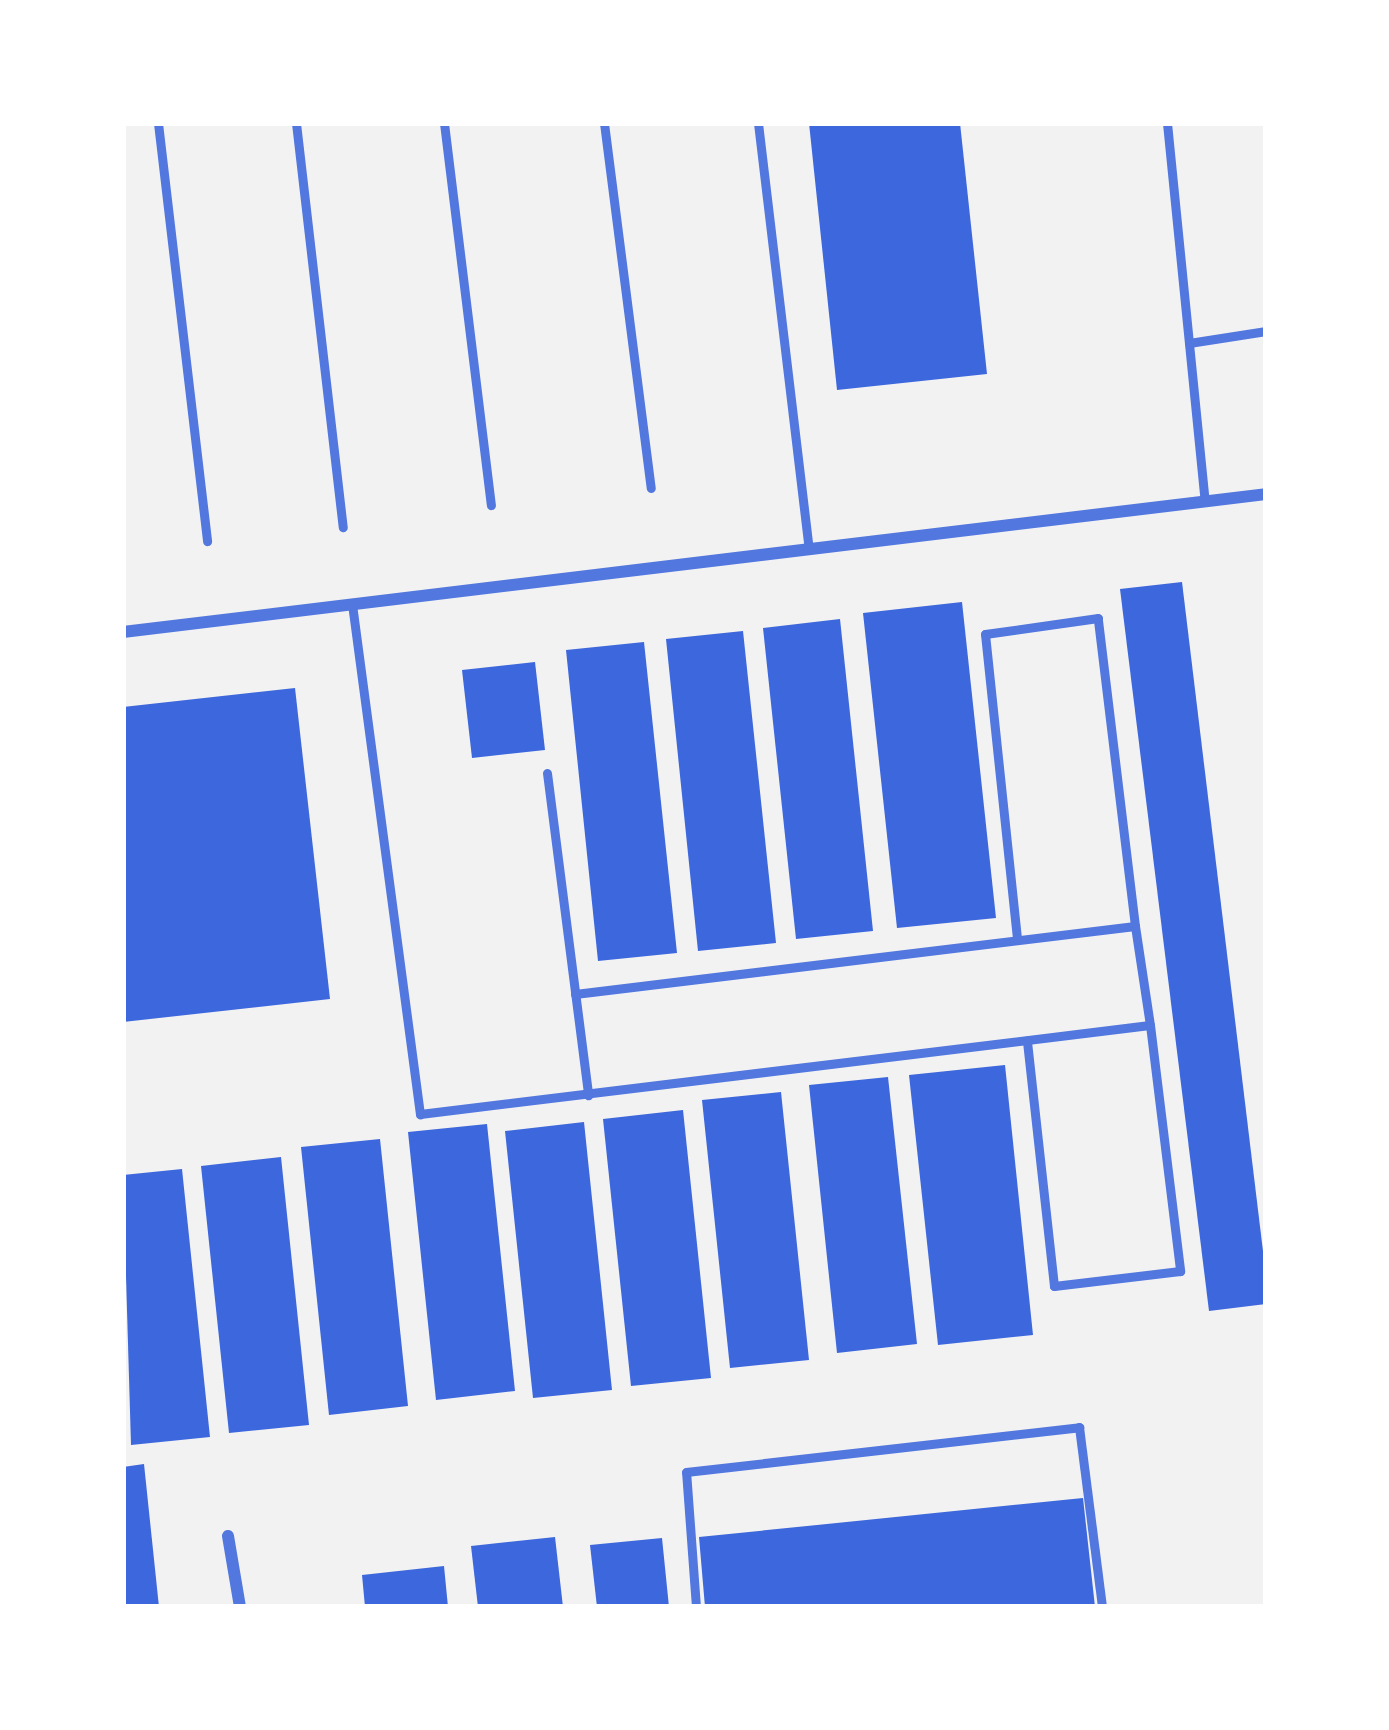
<!DOCTYPE html>
<style>
body{margin:0}
#map{position:relative;width:1389px;height:1730px;overflow:hidden;background:#f2f2f2;font-family:"Work Sans",sans-serif}
div>[style]{position:absolute}
[style*='--x']{left:calc(var(--x)*1px);top:calc(var(--y)*1px);width:calc(var(--w)*1px);rotate:calc(var(--a)*1deg)}
.building>*{inset:0;background:#3d67dc}
.service>*{height:9px;margin:-4.5px;padding:0 4.5px;transform-origin:4.5px;border-radius:4.5px;background:#5277de}
.minor>*{height:12px;margin:-6px;padding:0 6px;transform-origin:6px;border-radius:6px;background:#5277de}
span{translate:-50% -50%;white-space:nowrap;text-align:center;line-height:1.15;-webkit-text-stroke:12px #fff;paint-order:stroke}
.frame{position:absolute;inset:0;border:126px solid #fff;pointer-events:none}
</style>
<div id="map">
<div class="building">
<div style="clip-path:polygon(809px 123px,960px 123px,987px 374px,837px 390px)"></div>
<div style="clip-path:polygon(1182px 582px,1266px 1276px,1266px 1304px,1209px 1311px,1120px 589px)"></div>
<div style="clip-path:polygon(962px 602px,996px 918px,897px 928px,863px 613px)"></div>
<div style="clip-path:polygon(840px 619px,873px 931px,796px 939px,763px 628px)"></div>
<div style="clip-path:polygon(743px 631px,776px 943px,698px 951px,666px 639px)"></div>
<div style="clip-path:polygon(644px 642px,677px 953px,598px 961px,566px 650px)"></div>
<div style="clip-path:polygon(535px 662px,545px 750px,472px 758px,462px 670px)"></div>
<div style="clip-path:polygon(295px 688px,330px 999px,123px 1022px,123px 707px)"></div>
<div style="clip-path:polygon(1005px 1065px,1033px 1335px,938px 1345px,909px 1075px)"></div>
<div style="clip-path:polygon(888px 1077px,917px 1344px,837px 1353px,809px 1085px)"></div>
<div style="clip-path:polygon(781px 1092px,809px 1360px,730px 1368px,702px 1100px)"></div>
<div style="clip-path:polygon(683px 1110px,711px 1378px,631px 1386px,603px 1119px)"></div>
<div style="clip-path:polygon(584px 1122px,612px 1390px,533px 1398px,505px 1131px)"></div>
<div style="clip-path:polygon(487px 1124px,515px 1391px,436px 1400px,408px 1132px)"></div>
<div style="clip-path:polygon(380px 1139px,408px 1406px,329px 1415px,301px 1147px)"></div>
<div style="clip-path:polygon(281px 1157px,309px 1425px,229px 1433px,201px 1166px)"></div>
<div style="clip-path:polygon(182px 1169px,210px 1437px,131px 1445px,123px 1175px)"></div>
<div style="clip-path:polygon(144px 1464px,159px 1607px,123px 1607px,123px 1467px)"></div>
<div style="clip-path:polygon(1083px 1498px,1095px 1607px,705px 1607px,699px 1537px)"></div>
<div style="clip-path:polygon(555px 1537px,563px 1607px,478px 1607px,471px 1546px)"></div>
<div style="clip-path:polygon(662px 1538px,669px 1607px,597px 1607px,590px 1545px)"></div>
<div style="clip-path:polygon(444px 1566px,448px 1607px,365px 1607px,362px 1575px)"></div>
</div>
<div class="service">
<div style="--x:158;--y:123;--w:421;--a:83.3"></div>
<div style="--x:296;--y:123;--w:407;--a:83.4"></div>
<div style="--x:444;--y:123;--w:385;--a:83"></div>
<div style="--x:604;--y:123;--w:368;--a:82.7"></div>
<div style="--x:758;--y:123;--w:429;--a:83.2"></div>
<div style="--x:1167;--y:123;--w:380;--a:84.3"></div>
<div style="--x:1189;--y:343;--w:78;--a:-8.9"></div>
<div style="--x:352;--y:604;--w:515;--a:82.41"></div>
<div style="--x:420;--y:1114;--w:735;--a:-6.95"></div>
<div style="--x:1150;--y:1025;--w:248;--a:83"></div>
<div style="--x:1180;--y:1271;--w:127;--a:173.2"></div>
<div style="--x:1054;--y:1286;--w:247;--a:-96.3"></div>
<div style="--x:547;--y:773;--w:325;--a:82.7"></div>
<div style="--x:1135;--y:926;--w:100;--a:81.4"></div>
<div style="--x:575;--y:994;--w:564;--a:-6.92"></div>
<div style="--x:1135;--y:926;--w:310;--a:-96.9"></div>
<div style="--x:1098;--y:618;--w:114;--a:171.9"></div>
<div style="--x:985;--y:634;--w:307;--a:84"></div>
<div style="--x:696;--y:1607;--w:135;--a:-94.2"></div>
<div style="--x:686;--y:1472;--w:396;--a:-6.5"></div>
<div style="--x:1079;--y:1427;--w:181;--a:82.7"></div>
</div>
<div class="minor">
<div style="--x:123;--y:632;--w:1151;--a:-6.88"></div>
<div style="--x:228;--y:1536;--w:72;--a:80.4"></div>
</div>
<div class="frame"></div>
</div>
